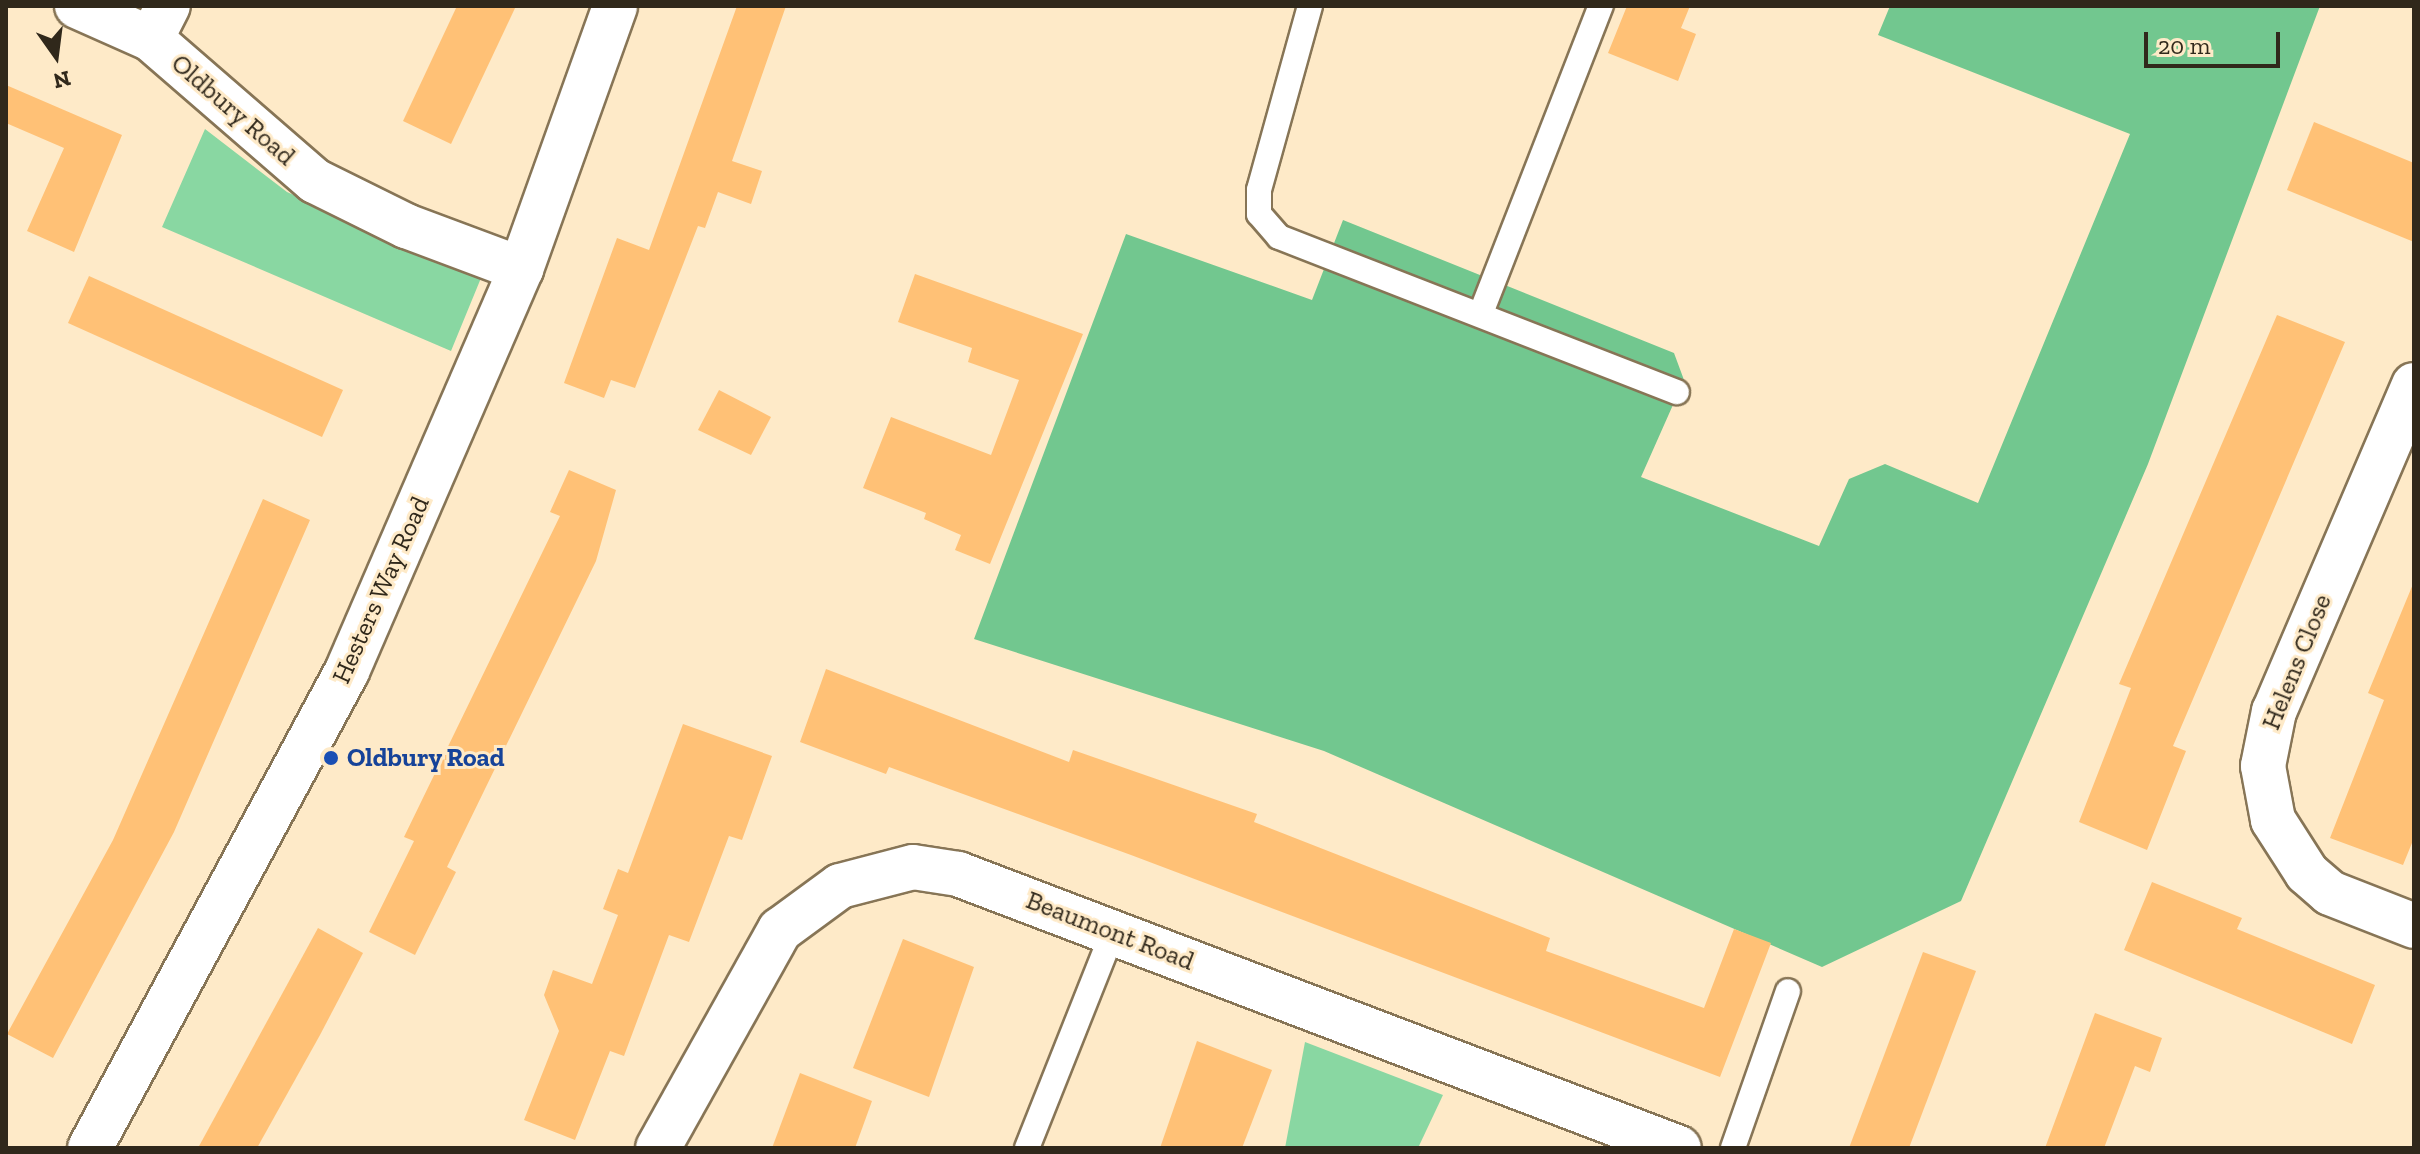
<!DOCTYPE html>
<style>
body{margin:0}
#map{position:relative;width:2420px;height:1154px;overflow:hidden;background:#feeac8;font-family:"Zilla Slab",serif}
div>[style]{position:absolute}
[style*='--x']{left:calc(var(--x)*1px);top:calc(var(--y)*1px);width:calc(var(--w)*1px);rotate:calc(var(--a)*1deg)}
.green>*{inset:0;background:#89d7a2}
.forest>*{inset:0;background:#72c78f}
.building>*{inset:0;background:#ffc176}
.roads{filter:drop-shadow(2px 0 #877556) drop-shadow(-2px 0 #877556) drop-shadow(0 2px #877556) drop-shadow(0 -2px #877556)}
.lane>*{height:24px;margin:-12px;padding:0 12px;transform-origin:12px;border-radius:12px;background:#fff}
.street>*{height:44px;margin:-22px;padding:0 22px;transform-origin:22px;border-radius:22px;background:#fff}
.secondary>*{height:44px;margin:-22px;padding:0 22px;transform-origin:22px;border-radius:22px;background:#fff}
.dots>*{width:22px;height:22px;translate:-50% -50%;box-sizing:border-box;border:4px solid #feeac8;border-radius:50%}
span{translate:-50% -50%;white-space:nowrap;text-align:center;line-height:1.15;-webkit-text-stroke:6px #feeac8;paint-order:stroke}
.street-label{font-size:26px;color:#30281b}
.transit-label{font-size:26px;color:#164399;font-weight:700}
.left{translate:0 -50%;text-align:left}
.frame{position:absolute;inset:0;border:8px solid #30281b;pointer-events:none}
.north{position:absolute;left:16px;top:16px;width:80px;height:80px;-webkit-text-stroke:6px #feeac8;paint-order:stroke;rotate:166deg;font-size:22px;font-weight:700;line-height:32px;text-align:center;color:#30281b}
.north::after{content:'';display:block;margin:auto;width:28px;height:36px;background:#30281b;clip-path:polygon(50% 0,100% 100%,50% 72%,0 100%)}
.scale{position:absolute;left:2144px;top:32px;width:136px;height:36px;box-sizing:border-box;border:4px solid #30281b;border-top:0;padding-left:10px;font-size:24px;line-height:28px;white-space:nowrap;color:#30281b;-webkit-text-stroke:6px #feeac8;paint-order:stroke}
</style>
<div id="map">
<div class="green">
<div style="clip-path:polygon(205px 129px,287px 192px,481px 278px,451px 351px,162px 227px)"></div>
<div style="clip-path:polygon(1305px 1042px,1443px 1095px,1418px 1148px,1285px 1148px)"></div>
</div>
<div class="forest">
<div style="clip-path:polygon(1890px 6px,2320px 6px,2148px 464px,1961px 901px,1822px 967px,1324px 751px,974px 639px,1126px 234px,1312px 300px,1343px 220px,1674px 353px,1684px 380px,1641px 477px,1819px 546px,1849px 479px,1885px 464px,1978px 503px,2130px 134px,1878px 35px)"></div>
</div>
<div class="building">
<div style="clip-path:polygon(457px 6px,516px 6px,451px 144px,403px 121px)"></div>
<div style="clip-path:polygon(737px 6px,786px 6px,732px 161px,762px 171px,751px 204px,718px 192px,705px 228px,698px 226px,635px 388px,611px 380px,604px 398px,564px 383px,617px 238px,649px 250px)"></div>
<div style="clip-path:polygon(1627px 6px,1690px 6px,1681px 28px,1696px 34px,1678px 81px,1608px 53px)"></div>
<div style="clip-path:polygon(6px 85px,122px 135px,74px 252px,27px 231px,64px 148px,6px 123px)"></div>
<div style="clip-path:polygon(2314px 122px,2414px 163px,2414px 242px,2287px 190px)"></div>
<div style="clip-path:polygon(915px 274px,1083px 334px,990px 564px,955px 550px,961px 535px,924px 519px,926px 513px,863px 488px,891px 417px,991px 455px,1019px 380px,968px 362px,972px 348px,898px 322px)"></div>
<div style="clip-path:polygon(89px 276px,343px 390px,322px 437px,68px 323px)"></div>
<div style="clip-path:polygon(2277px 315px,2345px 342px,2173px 746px,2186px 751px,2147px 850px,2079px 822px,2131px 688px,2119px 684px)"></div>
<div style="clip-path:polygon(719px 390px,771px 417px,751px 455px,698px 430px)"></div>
<div style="clip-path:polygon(569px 470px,616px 490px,596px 561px,447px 867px,456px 872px,415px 955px,369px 932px,414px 841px,404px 837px,560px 516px,550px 512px)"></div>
<div style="clip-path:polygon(263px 499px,310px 520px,174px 832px,53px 1058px,7px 1034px,113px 840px)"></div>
<div style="clip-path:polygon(2413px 584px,2414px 838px,2403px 865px,2330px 838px,2384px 700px,2368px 693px)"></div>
<div style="clip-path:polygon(826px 669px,1069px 762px,1073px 750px,1257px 814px,1254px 822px,1550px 938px,1546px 951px,1704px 1008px,1734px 929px,1771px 943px,1720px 1077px,1131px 855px,889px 767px,886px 774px,800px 742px)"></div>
<div style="clip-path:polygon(683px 724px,772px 756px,742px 840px,729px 836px,689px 942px,669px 935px,624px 1056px,610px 1051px,575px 1140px,524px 1120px,559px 1031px,544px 995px,553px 970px,592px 984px,618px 915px,603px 909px,618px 869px,628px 873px)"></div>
<div style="clip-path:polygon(2152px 882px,2242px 918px,2237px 929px,2375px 985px,2352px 1044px,2124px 950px)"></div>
<div style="clip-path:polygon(318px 928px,363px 953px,320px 1035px,257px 1148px,198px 1148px)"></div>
<div style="clip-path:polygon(903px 939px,974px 967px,929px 1097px,853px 1068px)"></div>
<div style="clip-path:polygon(1923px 952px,1976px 971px,1909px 1148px,1849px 1148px)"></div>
<div style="clip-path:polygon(2095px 1013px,2162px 1038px,2150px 1072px,2135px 1066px,2104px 1148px,2045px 1148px)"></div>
<div style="clip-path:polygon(1197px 1041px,1272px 1070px,1242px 1148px,1160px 1148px)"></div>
<div style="clip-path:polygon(800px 1073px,872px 1101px,855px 1148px,772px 1148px)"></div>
</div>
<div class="roads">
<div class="lane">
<div style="--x:1310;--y:6;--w:191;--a:105.5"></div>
<div style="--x:1259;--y:190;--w:24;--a:90"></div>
<div style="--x:1259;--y:214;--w:30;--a:49"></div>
<div style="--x:1279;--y:237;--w:427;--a:21.3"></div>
<div style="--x:1481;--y:313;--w:330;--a:-68.7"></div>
<div style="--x:1027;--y:1148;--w:232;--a:-68.3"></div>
<div style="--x:1733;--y:1148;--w:166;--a:-70.7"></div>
</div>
<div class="street">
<div style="--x:77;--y:6;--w:81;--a:24"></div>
<div style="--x:151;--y:39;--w:217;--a:40.9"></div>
<div style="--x:315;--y:181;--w:102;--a:26.3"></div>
<div style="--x:406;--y:226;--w:123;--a:20.5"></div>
<div style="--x:151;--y:39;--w:37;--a:-63"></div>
<div style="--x:2414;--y:385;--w:355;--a:113.2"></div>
<div style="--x:2274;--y:711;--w:56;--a:101.3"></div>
<div style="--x:2263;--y:766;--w:55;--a:79.5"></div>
<div style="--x:2273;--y:820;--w:63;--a:57.3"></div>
<div style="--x:2307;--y:873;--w:30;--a:41"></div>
<div style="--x:2330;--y:893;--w:90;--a:21.4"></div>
<div style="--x:658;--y:1148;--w:250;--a:-60.8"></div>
<div style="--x:780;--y:930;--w:74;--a:-36.3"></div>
<div style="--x:840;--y:886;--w:75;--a:-14.6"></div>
<div style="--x:913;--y:867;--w:46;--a:8.8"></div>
<div style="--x:958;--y:874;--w:771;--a:20.81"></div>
</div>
<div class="secondary">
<div style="--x:90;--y:1148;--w:542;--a:-61.68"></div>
<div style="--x:347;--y:671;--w:438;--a:-66.6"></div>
<div style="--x:521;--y:269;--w:279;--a:-70.3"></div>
</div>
</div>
<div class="dots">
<div style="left:331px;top:758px;background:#1a4fb4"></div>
</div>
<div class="street-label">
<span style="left:233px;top:110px;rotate:41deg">Oldbury Road</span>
<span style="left:381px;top:590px;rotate:-66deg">Hesters Way Road</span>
<span style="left:2297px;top:662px;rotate:-68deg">Helens Close</span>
<span style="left:1110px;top:931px;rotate:21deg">Beaumont Road</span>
</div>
<div class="transit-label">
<span class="left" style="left:347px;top:758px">Oldbury Road</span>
</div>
<div class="frame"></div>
<div class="north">N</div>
<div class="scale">20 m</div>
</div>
